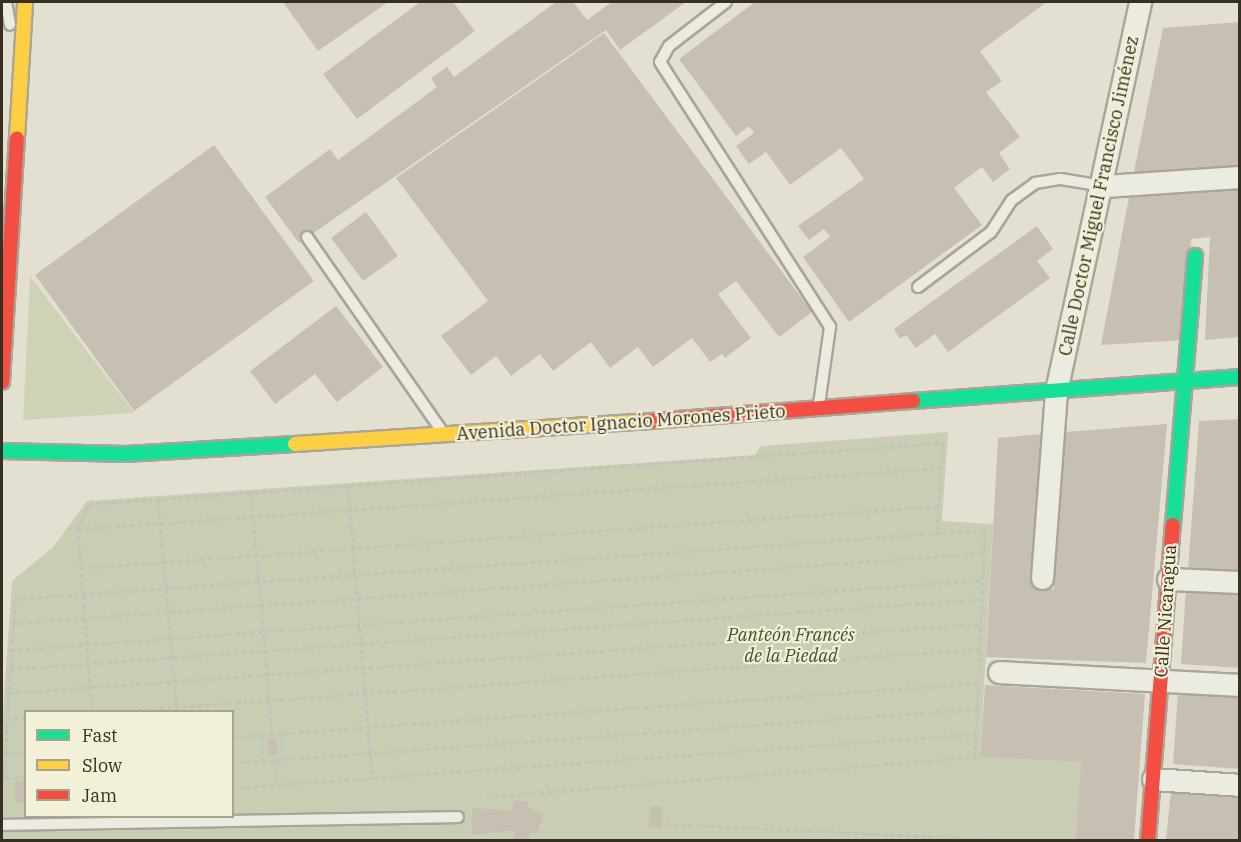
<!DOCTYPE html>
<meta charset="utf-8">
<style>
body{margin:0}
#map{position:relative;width:1241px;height:842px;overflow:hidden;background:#e3e0d1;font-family:"IBM Plex Serif",serif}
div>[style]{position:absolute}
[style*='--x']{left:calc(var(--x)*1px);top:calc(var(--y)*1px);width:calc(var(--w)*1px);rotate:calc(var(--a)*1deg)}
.green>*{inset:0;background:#ced3b5}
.cemetery>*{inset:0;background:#c9cdb4}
.building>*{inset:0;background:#c7c0b2}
.path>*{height:3px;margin-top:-1.5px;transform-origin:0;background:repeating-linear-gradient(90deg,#c4c2b8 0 4.5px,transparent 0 7.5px)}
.roads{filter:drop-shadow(2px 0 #a9a599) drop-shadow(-2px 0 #a9a599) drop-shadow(0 2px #a9a599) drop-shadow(0 -2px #a9a599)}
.lane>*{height:10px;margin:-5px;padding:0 5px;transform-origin:5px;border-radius:5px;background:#ecebe1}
.street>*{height:21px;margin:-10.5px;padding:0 10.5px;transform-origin:10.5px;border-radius:10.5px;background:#ecebe1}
.fast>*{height:14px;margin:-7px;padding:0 7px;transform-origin:7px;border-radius:7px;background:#16e098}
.slow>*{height:14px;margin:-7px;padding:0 7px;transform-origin:7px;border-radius:7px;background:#ffcf43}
.jam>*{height:14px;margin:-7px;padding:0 7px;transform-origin:7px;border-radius:7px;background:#f24e42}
span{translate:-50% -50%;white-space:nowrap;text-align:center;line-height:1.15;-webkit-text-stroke:4.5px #f3f0d8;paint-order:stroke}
.street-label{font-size:18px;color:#373022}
.park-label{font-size:18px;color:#41522a;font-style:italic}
.frame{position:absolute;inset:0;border:3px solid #373022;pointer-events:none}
.legend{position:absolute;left:24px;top:710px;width:210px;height:108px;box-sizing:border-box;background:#f3f0d8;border:2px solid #a8a38f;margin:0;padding:8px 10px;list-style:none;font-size:18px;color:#373022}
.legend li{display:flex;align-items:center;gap:12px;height:30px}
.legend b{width:30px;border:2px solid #a8a38f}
</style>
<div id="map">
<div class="green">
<div style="clip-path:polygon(30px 276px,134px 413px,23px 420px)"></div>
</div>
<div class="cemetery">
<div style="clip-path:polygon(evenodd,948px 432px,942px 521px,993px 524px,980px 757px,1081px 762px,1075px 840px,2px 840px,2px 727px,12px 581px,54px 546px,87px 501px,755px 455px,761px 446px,948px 432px,26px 712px,232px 712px,232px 816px,26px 816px,26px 712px)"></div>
</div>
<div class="building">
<div style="clip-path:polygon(283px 2px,388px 2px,318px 51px)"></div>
<div style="clip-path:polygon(420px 2px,453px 2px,475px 31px,357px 119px,323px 74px)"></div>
<div style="clip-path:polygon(556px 2px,573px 2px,587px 20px,612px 2px,686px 2px,620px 50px,606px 30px,299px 243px,265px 197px,330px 149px,338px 160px,437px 87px,431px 78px,447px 67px,454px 77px)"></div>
<div style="clip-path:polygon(755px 2px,1047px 2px,980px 51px,1002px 81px,986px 92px,1020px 137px,999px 153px,1010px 169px,993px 182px,982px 167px,954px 188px,982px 225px,849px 322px,803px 257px,830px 237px,824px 229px,809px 240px,798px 226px,864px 179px,841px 148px,790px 185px,766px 152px,749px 164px,736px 146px,754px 133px,749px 126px,736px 136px,679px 59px)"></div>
<div style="clip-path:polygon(1240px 22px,1240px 167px,1133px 177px,1163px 28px)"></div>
<div style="clip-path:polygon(604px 33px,812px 312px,779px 337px,736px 281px,718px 294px,751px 338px,725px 358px,722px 354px,710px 362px,692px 338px,653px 367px,638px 347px,610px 368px,591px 342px,553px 371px,540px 354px,511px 376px,496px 356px,471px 375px,441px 336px,488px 301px,396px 178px)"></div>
<div style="clip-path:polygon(214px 145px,314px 281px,134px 411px,35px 275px)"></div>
<div style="clip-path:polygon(1240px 187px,1240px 337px,1205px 340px,1210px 237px,1191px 239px,1184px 340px,1101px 345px,1129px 197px)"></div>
<div style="clip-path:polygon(366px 212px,398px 256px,363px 281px,331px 238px)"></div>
<div style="clip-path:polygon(1037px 226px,1053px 249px,1037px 261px,1050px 278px,948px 352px,935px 334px,916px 348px,906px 335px,900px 339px,894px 329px)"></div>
<div style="clip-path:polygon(336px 306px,383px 367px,337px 402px,315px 374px,275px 404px,250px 371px)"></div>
<div style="clip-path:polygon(1240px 419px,1240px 572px,1188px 570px,1199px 421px)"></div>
<div style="clip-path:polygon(1167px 424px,1146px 663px,986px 657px,998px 438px,1042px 434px,1032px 588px,1054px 589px,1065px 432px)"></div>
<div style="clip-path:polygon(1186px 588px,1240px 590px,1240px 668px,1181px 664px)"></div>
<div style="clip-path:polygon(985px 685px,1145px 694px,1134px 840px,1075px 840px,1081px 762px,980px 757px)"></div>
<div style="clip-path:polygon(1178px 692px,1240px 695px,1240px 769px,1173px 764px)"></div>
<div style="clip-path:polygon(276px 738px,277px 755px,269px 756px,267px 739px)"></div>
<div style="clip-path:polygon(26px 781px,26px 802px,16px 803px,14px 782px)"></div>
<div style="clip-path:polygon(1171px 790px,1240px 795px,1240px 840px,1166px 840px)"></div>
<div style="clip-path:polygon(513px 801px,528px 801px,528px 807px,544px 815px,537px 833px,529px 833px,529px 839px,514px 839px,514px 830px,472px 835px,472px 808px,513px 811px)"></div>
<div style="clip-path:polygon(650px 806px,662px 806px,662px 828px,649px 828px)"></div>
</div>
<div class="path">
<div style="--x:348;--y:485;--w:294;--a:85.3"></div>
<div style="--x:251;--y:492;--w:243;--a:85"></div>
<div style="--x:158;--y:499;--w:214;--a:84.9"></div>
<div style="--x:78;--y:529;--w:865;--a:-4.04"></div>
<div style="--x:81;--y:568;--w:860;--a:-4.13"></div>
<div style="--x:13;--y:623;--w:974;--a:-4.12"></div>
<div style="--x:11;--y:650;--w:974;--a:-4.12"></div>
<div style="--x:10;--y:669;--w:975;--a:-4.12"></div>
<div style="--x:9;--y:693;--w:974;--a:-4.06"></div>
<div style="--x:92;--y:712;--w:184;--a:-94.4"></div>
<div style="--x:78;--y:529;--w:27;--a:-66"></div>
<div style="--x:89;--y:504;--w:856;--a:-4.09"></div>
<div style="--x:943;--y:443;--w:90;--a:93.8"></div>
<div style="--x:108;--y:712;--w:874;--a:-4.13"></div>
<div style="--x:7;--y:719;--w:19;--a:-6"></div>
<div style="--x:282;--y:733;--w:25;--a:88"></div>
<div style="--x:262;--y:735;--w:25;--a:88"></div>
<div style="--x:232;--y:737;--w:748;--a:-4.14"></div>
<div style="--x:5;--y:753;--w:21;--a:-3"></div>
<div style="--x:275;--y:760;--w:25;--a:85"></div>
<div style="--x:232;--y:763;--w:747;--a:-4.15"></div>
<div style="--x:26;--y:777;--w:22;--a:175"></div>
<div style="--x:4;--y:779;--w:180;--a:-86.5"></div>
<div style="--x:15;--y:599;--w:972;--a:-4.07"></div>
<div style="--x:985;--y:530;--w:138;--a:92.5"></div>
<div style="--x:232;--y:788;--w:746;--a:-4.15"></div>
<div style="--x:487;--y:797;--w:490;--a:-4.7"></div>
<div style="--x:975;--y:757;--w:82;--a:-87.2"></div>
<div style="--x:666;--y:824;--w:341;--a:2.7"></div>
</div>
<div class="roads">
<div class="lane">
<div style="--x:6;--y:2;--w:23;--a:80"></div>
<div style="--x:726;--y:2;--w:72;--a:142.3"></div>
<div style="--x:669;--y:46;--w:18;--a:119"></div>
<div style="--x:660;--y:62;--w:315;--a:57.3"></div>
<div style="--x:830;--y:327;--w:78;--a:98.1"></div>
<div style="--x:307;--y:237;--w:236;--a:55.2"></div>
<div style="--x:918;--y:287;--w:91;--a:-37"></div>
<div style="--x:991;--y:232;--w:38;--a:-57"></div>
<div style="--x:1012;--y:200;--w:29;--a:-36"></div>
<div style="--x:1035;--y:183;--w:26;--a:-9"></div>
<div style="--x:1061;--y:179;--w:43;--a:9.5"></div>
<div style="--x:2;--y:825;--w:456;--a:-1"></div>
</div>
<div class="street">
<div style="--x:1104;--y:186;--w:136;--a:-3.8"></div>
<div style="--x:1042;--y:578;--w:188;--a:-85.7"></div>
<div style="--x:1056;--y:391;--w:398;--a:-77.8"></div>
<div style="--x:1168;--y:579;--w:72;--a:2.4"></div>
<div style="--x:999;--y:672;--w:241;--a:3.1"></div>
<div style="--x:1153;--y:779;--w:87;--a:3.9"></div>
</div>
<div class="fast">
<div style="--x:913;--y:401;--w:328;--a:-4.2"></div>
<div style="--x:2;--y:451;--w:124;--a:1.4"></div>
<div style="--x:126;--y:454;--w:169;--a:-3.4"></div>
<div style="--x:1173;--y:525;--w:270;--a:-85.3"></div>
</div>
<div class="slow">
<div style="--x:17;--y:138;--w:136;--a:-86.6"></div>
<div style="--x:295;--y:444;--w:345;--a:-3.7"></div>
</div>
<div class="jam">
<div style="--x:2;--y:382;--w:244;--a:-86.5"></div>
<div style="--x:639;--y:422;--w:275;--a:-4.4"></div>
<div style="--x:1148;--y:840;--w:316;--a:-85.5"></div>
</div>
</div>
<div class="street-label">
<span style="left:1099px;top:196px;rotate:-78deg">Calle Doctor Miguel Francisco Jiménez</span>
<span style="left:621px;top:423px;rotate:-4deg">Avenida Doctor Ignacio Morones Prieto</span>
<span style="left:1166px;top:611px;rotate:-86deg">Calle Nicaragua</span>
</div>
<div class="park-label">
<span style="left:791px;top:646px">Panteón Francés<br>de la Piedad</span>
</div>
<div class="frame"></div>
<ul class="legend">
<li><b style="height:8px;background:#16e098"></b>Fast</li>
<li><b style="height:8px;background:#ffcf43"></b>Slow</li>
<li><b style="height:8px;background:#f24e42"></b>Jam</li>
</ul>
</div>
